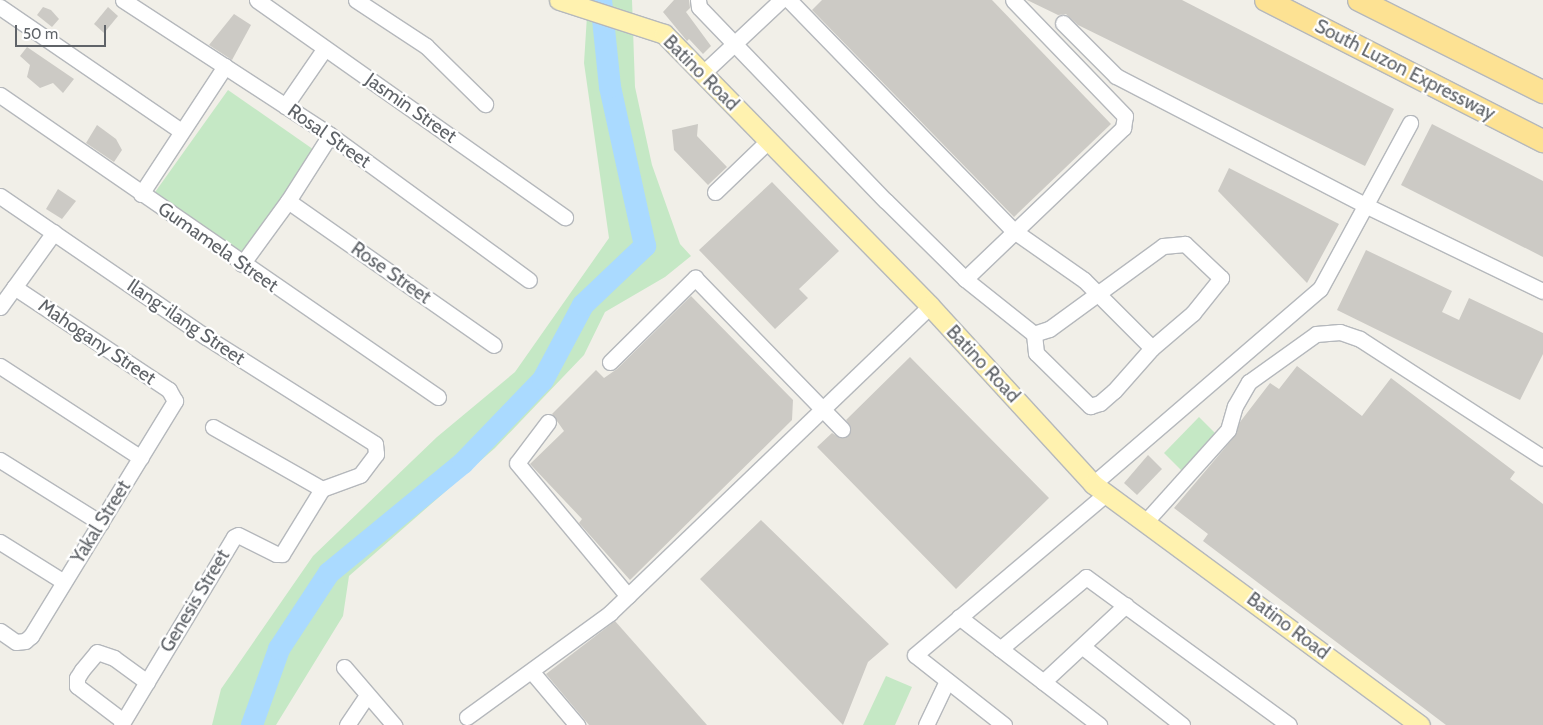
<!DOCTYPE html>
<style>
body{margin:0}
#map{position:relative;width:1543px;height:725px;overflow:hidden;background:#f1efe8;font-family:Cabin,sans-serif}
div>[style]{position:absolute}
[style*='--x']{left:calc(var(--x)*1px);top:calc(var(--y)*1px);width:calc(var(--w)*1px);rotate:calc(var(--a)*1deg)}
.green>*{inset:0;background:#c5e8c5}
.river>*{height:22px;margin:-11px;padding:0 11px;transform-origin:11px;border-radius:11px;background:#aadaff}
.building>*{inset:0;background:#cccac5}
.roads{filter:drop-shadow(1px 0 #b5b8bc) drop-shadow(-1px 0 #b5b8bc) drop-shadow(0 1px #b5b8bc) drop-shadow(0 -1px #b5b8bc)}
.minor>*{height:15px;margin:-7.5px;padding:0 7.5px;transform-origin:7.5px;border-radius:7.5px;background:#fff}
.major>*{height:19px;margin:-9.5px;padding:0 9.5px;transform-origin:9.5px;border-radius:9.5px;background:#fff2af}
.highway>*{height:22px;margin:-11px;padding:0 11px;transform-origin:11px;border-radius:11px;background:#fde293}
span{translate:-50% -50%;white-space:nowrap;text-align:center;line-height:1.15;-webkit-text-stroke:4.5px #fff;paint-order:stroke}
.street-label{font-size:19px;color:#5f6368}
.scale{position:absolute;left:15px;top:25px;width:91px;height:22px;box-sizing:border-box;border:2px solid #5f6368;border-top:0;padding-left:6px;font-size:15px;line-height:18px;white-space:nowrap;color:#5f6368;-webkit-text-stroke:4px #fff;paint-order:stroke}
</style>
<div id="map">
<div class="green">
<div style="clip-path:polygon(588px 0,632px 0,635px 87px,652px 165px,680px 244px,691px 256px,665px 277px,605px 312px,584px 355px,495px 448px,349px 576px,343px 616px,276px 725px,212px 725px,221px 689px,313px 556px,437px 437px,515px 372px,609px 238px,584px 63px)"></div>
<div style="clip-path:polygon(228px 90px,317px 152px,242px 257px,153px 195px)"></div>
<div style="clip-path:polygon(1199px 417px,1218px 436px,1183px 472px,1164px 453px)"></div>
<div style="clip-path:polygon(886px 676px,912px 687px,895px 725px,863px 725px)"></div>
</div>
<div class="river">
<div style="--x:252;--y:725;--w:81;--a:-70.4"></div>
<div style="--x:279;--y:649;--w:91;--a:-56.7"></div>
<div style="--x:329;--y:573;--w:173;--a:-39.4"></div>
<div style="--x:463;--y:463;--w:115;--a:-46.1"></div>
<div style="--x:543;--y:380;--w:85;--a:-61.9"></div>
<div style="--x:583;--y:305;--w:86;--a:-43.6"></div>
<div style="--x:645;--y:246;--w:163;--a:-102.4"></div>
<div style="--x:610;--y:87;--w:87;--a:-95.9"></div>
</div>
<div class="building">
<div style="clip-path:polygon(674px 0,689px 0,690px 8px,686px 12px,711px 46px,703px 54px,689px 39px,687px 41px,663px 12px)"></div>
<div style="clip-path:polygon(822px 0,992px 0,1111px 124px,1014px 217px,812px 10px)"></div>
<div style="clip-path:polygon(1027px 0,1182px 0,1394px 109px,1365px 166px,1078px 25px,1066px 14px,1058px 15px)"></div>
<div style="clip-path:polygon(43px 7px,51px 10px,59px 19px,52px 27px,37px 15px)"></div>
<div style="clip-path:polygon(108px 7px,118px 16px,104px 33px,94px 24px)"></div>
<div style="clip-path:polygon(234px 14px,251px 25px,232px 60px,209px 45px)"></div>
<div style="clip-path:polygon(27px 47px,74px 79px,63px 93px,53px 83px,40px 88px,27px 77px,30px 65px,20px 56px)"></div>
<div style="clip-path:polygon(698px 124px,697px 136px,727px 167px,708px 185px,674px 150px,672px 130px)"></div>
<div style="clip-path:polygon(1432px 124px,1543px 181px,1543px 257px,1401px 185px)"></div>
<div style="clip-path:polygon(97px 125px,116px 139px,122px 150px,114px 162px,86px 143px)"></div>
<div style="clip-path:polygon(1229px 168px,1339px 224px,1307px 283px,1218px 191px)"></div>
<div style="clip-path:polygon(772px 182px,839px 251px,799px 289px,808px 298px,775px 329px,699px 250px)"></div>
<div style="clip-path:polygon(58px 189px,76px 201px,62px 219px,46px 209px)"></div>
<div style="clip-path:polygon(1366px 250px,1452px 291px,1442px 312px,1459px 320px,1469px 298px,1543px 333px,1543px 354px,1520px 400px,1337px 310px)"></div>
<div style="clip-path:polygon(691px 296px,793px 400px,792px 420px,630px 580px,579px 523px,582px 519px,530px 464px,564px 431px,552px 414px,596px 370px,604px 378px,617px 369px)"></div>
<div style="clip-path:polygon(910px 357px,1049px 498px,956px 589px,817px 447px,832px 433px,840px 438px,848px 436px,851px 427px,846px 420px)"></div>
<div style="clip-path:polygon(1297px 366px,1362px 416px,1391px 378px,1515px 472px,1510px 479px,1543px 504px,1543px 725px,1446px 725px,1203px 541px,1208px 534px,1174px 508px,1235px 436px,1240px 422px,1270px 383px,1279px 389px)"></div>
<div style="clip-path:polygon(1148px 455px,1162px 469px,1137px 495px,1124px 483px)"></div>
<div style="clip-path:polygon(761px 520px,889px 644px,868px 662px,843px 725px,700px 579px)"></div>
<div style="clip-path:polygon(615px 621px,707px 725px,589px 725px,546px 674px)"></div>
</div>
<div class="roads">
<div class="minor">
<div style="--x:123;--y:0;--w:247;--a:33.1"></div>
<div style="--x:330;--y:135;--w:246;--a:36.1"></div>
<div style="--x:257;--y:0;--w:377;--a:35.2"></div>
<div style="--x:356;--y:0;--w:84;--a:33.3"></div>
<div style="--x:426;--y:46;--w:83;--a:44.5"></div>
<div style="--x:698;--y:0;--w:7;--a:82"></div>
<div style="--x:699;--y:7;--w:269;--a:46.1"></div>
<div style="--x:886;--y:201;--w:111;--a:44.6"></div>
<div style="--x:965;--y:279;--w:88;--a:38.6"></div>
<div style="--x:1034;--y:334;--w:19;--a:84"></div>
<div style="--x:1036;--y:353;--w:76;--a:44.5"></div>
<div style="--x:1090;--y:406;--w:10;--a:-17"></div>
<div style="--x:1100;--y:403;--w:18;--a:-41"></div>
<div style="--x:1114;--y:391;--w:57;--a:-48.5"></div>
<div style="--x:1152;--y:348;--w:54;--a:-40.5"></div>
<div style="--x:1193;--y:313;--w:45;--a:-51.3"></div>
<div style="--x:1221;--y:278;--w:50;--a:-136.6"></div>
<div style="--x:1185;--y:244;--w:22;--a:175"></div>
<div style="--x:1163;--y:246;--w:141;--a:143.9"></div>
<div style="--x:1049;--y:329;--w:16;--a:162"></div>
<div style="--x:789;--y:0;--w:322;--a:45.8"></div>
<div style="--x:1014;--y:231;--w:85;--a:35"></div>
<div style="--x:1084;--y:280;--w:96;--a:45"></div>
<div style="--x:0;--y:7;--w:219;--a:34.4"></div>
<div style="--x:1063;--y:23;--w:75;--a:45"></div>
<div style="--x:1116;--y:76;--w:283;--a:27.4"></div>
<div style="--x:1367;--y:206;--w:195;--a:25.8"></div>
<div style="--x:703;--y:73;--w:107;--a:-43.1"></div>
<div style="--x:0;--y:95;--w:532;--a:34.59"></div>
<div style="--x:285;--y:106;--w:70;--a:-55.4"></div>
<div style="--x:715;--y:192;--w:75;--a:-43.9"></div>
<div style="--x:141;--y:194;--w:153;--a:-56.7"></div>
<div style="--x:0;--y:196;--w:250;--a:34.4"></div>
<div style="--x:206;--y:337;--w:200;--a:32.3"></div>
<div style="--x:375;--y:444;--w:10;--a:84"></div>
<div style="--x:376;--y:454;--w:26;--a:127"></div>
<div style="--x:360;--y:475;--w:40;--a:159.8"></div>
<div style="--x:288;--y:201;--w:251;--a:35"></div>
<div style="--x:242;--y:264;--w:78;--a:-53.9"></div>
<div style="--x:288;--y:201;--w:78;--a:-57.5"></div>
<div style="--x:965;--y:279;--w:219;--a:-43.7"></div>
<div style="--x:1123;--y:128;--w:12;--a:-81"></div>
<div style="--x:1125;--y:116;--w:161;--a:-134"></div>
<div style="--x:0;--y:307;--w:92;--a:-54.2"></div>
<div style="--x:610;--y:362;--w:120;--a:-44.7"></div>
<div style="--x:695;--y:278;--w:211;--a:45.8"></div>
<div style="--x:0;--y:366;--w:168;--a:33.1"></div>
<div style="--x:548;--y:422;--w:51;--a:127.1"></div>
<div style="--x:517;--y:463;--w:173;--a:50.2"></div>
<div style="--x:213;--y:427;--w:125;--a:29.6"></div>
<div style="--x:0;--y:460;--w:119;--a:32"></div>
<div style="--x:1093;--y:484;--w:299;--a:-40.7"></div>
<div style="--x:1320;--y:289;--w:189;--a:-61.5"></div>
<div style="--x:1147;--y:520;--w:121;--a:-48"></div>
<div style="--x:1228;--y:430;--w:25;--a:-74"></div>
<div style="--x:1235;--y:406;--w:28;--a:-60"></div>
<div style="--x:1249;--y:382;--w:82;--a:-35.6"></div>
<div style="--x:1316;--y:334;--w:24;--a:-5"></div>
<div style="--x:1340;--y:332;--w:21;--a:19"></div>
<div style="--x:1360;--y:339;--w:218;--a:33"></div>
<div style="--x:0;--y:542;--w:75;--a:32"></div>
<div style="--x:959;--y:617;--w:177;--a:37.6"></div>
<div style="--x:0;--y:631;--w:19;--a:35"></div>
<div style="--x:16;--y:642;--w:9;--a:-6"></div>
<div style="--x:25;--y:641;--w:8;--a:-40"></div>
<div style="--x:31;--y:636;--w:276;--a:-58.5"></div>
<div style="--x:175;--y:401;--w:13;--a:-119"></div>
<div style="--x:169;--y:390;--w:186;--a:-146.4"></div>
<div style="--x:1083;--y:647;--w:126;--a:38.2"></div>
<div style="--x:1000;--y:649;--w:112;--a:-39.9"></div>
<div style="--x:1086;--y:577;--w:251;--a:36.1"></div>
<div style="--x:344;--y:667;--w:77;--a:49.2"></div>
<div style="--x:532;--y:672;--w:70;--a:49.7"></div>
<div style="--x:1043;--y:682;--w:113;--a:-42.9"></div>
<div style="--x:467;--y:717;--w:177;--a:-36"></div>
<div style="--x:610;--y:613;--w:443;--a:-43.8"></div>
<div style="--x:123;--y:721;--w:58;--a:-142.7"></div>
<div style="--x:77;--y:686;--w:8;--a:-90"></div>
<div style="--x:77;--y:678;--w:9;--a:-58"></div>
<div style="--x:82;--y:670;--w:23;--a:-50"></div>
<div style="--x:97;--y:652;--w:18;--a:19"></div>
<div style="--x:114;--y:658;--w:41;--a:36"></div>
<div style="--x:121;--y:725;--w:219;--a:-59"></div>
<div style="--x:234;--y:537;--w:4;--a:-27"></div>
<div style="--x:238;--y:535;--w:42;--a:26.6"></div>
<div style="--x:276;--y:554;--w:6;--a:0"></div>
<div style="--x:282;--y:554;--w:76;--a:-58.4"></div>
<div style="--x:347;--y:725;--w:36;--a:-56"></div>
<div style="--x:926;--y:725;--w:49;--a:-64.5"></div>
<div style="--x:1004;--y:725;--w:113;--a:-141.8"></div>
<div style="--x:915;--y:655;--w:251;--a:-40.2"></div>
</div>
<div class="major">
<div style="--x:559;--y:0;--w:110;--a:17.9"></div>
<div style="--x:664;--y:34;--w:380;--a:45.6"></div>
<div style="--x:930;--y:306;--w:241;--a:47.5"></div>
<div style="--x:1093;--y:484;--w:406;--a:36.4"></div>
</div>
<div class="highway">
<div style="--x:1266;--y:0;--w:311;--a:27"></div>
<div style="--x:1359;--y:0;--w:206;--a:26.6"></div>
</div>
</div>
<div class="street-label">
<span style="left:1405px;top:70px;rotate:27deg">South Luzon Expressway</span>
<span style="left:701px;top:73px;rotate:45deg">Batino Road</span>
<span style="left:411px;top:108px;rotate:35deg">Jasmin Street</span>
<span style="left:329px;top:136px;rotate:35deg">Rosal Street</span>
<span style="left:218px;top:247px;rotate:35deg">Gumamela Street</span>
<span style="left:391px;top:273px;rotate:35deg">Rose Street</span>
<span style="left:186px;top:322px;rotate:34deg">Ilang-ilang Street</span>
<span style="left:97px;top:342px;rotate:34deg">Mahogany Street</span>
<span style="left:983px;top:364px;rotate:47deg">Batino Road</span>
<span style="left:101px;top:522px;rotate:-58deg">Yakal Street</span>
<span style="left:195px;top:601px;rotate:-59deg">Genesis Street</span>
<span style="left:1288px;top:626px;rotate:37deg">Batino Road</span>
</div>
<div class="scale">50 m</div>
</div>
